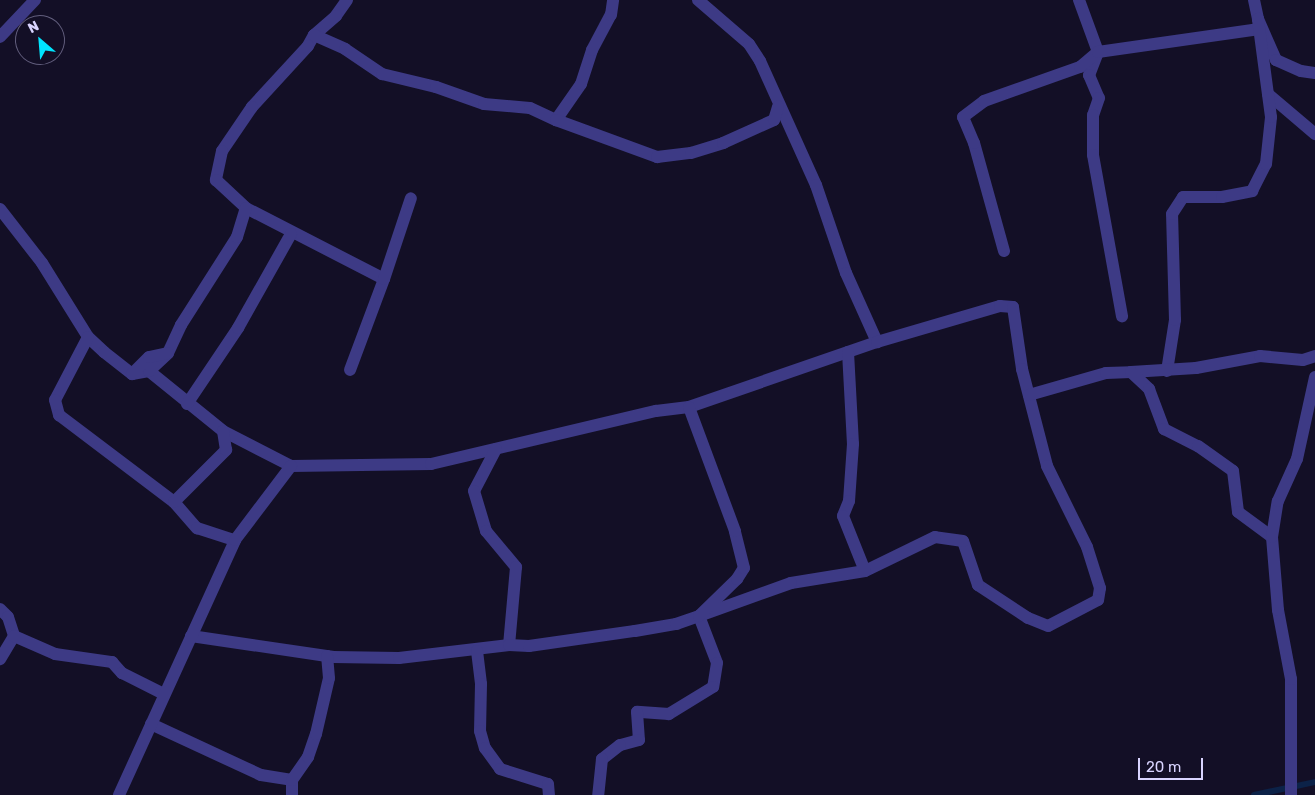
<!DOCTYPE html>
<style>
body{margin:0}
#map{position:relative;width:1315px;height:795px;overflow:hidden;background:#130f26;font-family:Rubik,sans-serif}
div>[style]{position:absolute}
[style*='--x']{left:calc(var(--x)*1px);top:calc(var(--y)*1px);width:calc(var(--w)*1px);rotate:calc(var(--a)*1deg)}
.stream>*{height:6px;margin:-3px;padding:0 3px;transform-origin:3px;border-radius:3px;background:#0c2248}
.minor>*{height:12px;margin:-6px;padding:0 6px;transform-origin:6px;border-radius:6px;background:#3d3a85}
span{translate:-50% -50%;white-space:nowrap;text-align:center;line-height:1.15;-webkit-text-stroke:4.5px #130f26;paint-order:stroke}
.north{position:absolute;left:15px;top:15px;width:50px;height:50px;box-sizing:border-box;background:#130f26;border:1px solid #625e7d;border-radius:50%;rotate:333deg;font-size:14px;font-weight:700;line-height:20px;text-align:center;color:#d9d4ff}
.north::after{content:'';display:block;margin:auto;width:18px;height:22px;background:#00e5ff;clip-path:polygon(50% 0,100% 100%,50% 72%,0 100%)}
.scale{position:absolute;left:1138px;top:758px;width:65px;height:22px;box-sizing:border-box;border:2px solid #d9d4ff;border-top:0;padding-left:6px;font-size:15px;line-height:18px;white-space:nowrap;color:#d9d4ff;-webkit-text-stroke:4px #130f26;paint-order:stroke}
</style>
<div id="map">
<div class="stream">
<div style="--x:1254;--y:795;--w:62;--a:-12"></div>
</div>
<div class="minor">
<div style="--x:347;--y:0;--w:19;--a:125"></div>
<div style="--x:336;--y:16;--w:29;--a:139"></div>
<div style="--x:314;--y:35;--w:13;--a:119"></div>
<div style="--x:308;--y:46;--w:83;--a:132.6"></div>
<div style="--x:252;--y:107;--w:53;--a:124.3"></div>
<div style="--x:222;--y:151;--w:30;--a:102"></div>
<div style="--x:216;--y:180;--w:41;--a:43"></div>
<div style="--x:246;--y:208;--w:155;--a:27.2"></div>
<div style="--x:384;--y:279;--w:97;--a:110.5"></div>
<div style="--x:698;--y:0;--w:67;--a:40.8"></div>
<div style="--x:749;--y:44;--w:20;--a:57"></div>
<div style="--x:760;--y:61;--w:136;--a:65.7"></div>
<div style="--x:816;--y:185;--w:93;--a:71.2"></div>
<div style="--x:846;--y:273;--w:76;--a:65.8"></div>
<div style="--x:1079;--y:0;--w:55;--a:69.9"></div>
<div style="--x:1098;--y:52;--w:25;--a:111"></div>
<div style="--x:1089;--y:75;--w:25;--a:67"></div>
<div style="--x:1099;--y:98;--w:18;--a:109"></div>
<div style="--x:1093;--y:115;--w:40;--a:90"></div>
<div style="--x:1093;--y:155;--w:164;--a:79.8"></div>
<div style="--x:1254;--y:0;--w:19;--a:78"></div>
<div style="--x:1258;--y:19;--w:45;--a:66.3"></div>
<div style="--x:1276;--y:60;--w:27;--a:24"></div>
<div style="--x:1301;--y:71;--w:14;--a:8"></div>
<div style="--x:314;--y:35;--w:34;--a:24"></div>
<div style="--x:345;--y:49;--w:45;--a:34"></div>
<div style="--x:382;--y:74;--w:56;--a:13.5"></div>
<div style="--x:436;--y:87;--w:51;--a:19.5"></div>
<div style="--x:484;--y:104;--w:46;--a:5"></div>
<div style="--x:530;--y:108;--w:29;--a:25"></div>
<div style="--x:556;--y:120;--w:44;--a:-55.2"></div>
<div style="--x:581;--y:84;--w:36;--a:-72"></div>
<div style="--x:592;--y:50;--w:40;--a:-62"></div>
<div style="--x:611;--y:15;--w:15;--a:-82"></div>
<div style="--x:0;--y:37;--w:51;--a:-46.6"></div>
<div style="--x:1268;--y:94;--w:62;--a:40.4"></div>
<div style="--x:556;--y:120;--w:108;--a:20.1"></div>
<div style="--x:657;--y:157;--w:34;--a:-7"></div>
<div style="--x:691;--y:153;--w:34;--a:-17"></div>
<div style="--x:723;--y:143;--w:56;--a:-24.3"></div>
<div style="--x:774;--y:120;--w:14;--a:-73"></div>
<div style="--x:0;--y:209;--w:68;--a:52.1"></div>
<div style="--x:42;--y:263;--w:87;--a:58.1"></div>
<div style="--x:88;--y:337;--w:22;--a:43"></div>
<div style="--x:104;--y:352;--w:36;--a:38"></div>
<div style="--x:132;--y:374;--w:17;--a:-10"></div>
<div style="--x:149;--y:371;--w:95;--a:39"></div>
<div style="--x:223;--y:431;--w:76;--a:27.2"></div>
<div style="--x:291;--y:466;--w:140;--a:-0.8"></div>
<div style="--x:431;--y:464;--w:231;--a:-13.3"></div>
<div style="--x:656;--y:411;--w:33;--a:-7"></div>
<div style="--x:689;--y:407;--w:199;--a:-19.1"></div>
<div style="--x:877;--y:342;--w:128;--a:-16.3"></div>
<div style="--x:1000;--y:306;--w:13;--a:4"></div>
<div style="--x:1013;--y:307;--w:63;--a:81.7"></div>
<div style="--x:1022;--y:369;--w:100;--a:75.5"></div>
<div style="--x:1047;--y:466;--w:90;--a:63.7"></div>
<div style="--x:1087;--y:547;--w:43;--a:72.4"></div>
<div style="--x:1100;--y:588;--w:12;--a:99"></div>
<div style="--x:1098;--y:600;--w:56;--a:152.5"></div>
<div style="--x:1048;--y:626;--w:22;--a:-158"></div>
<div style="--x:1028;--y:618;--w:60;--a:-146.6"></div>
<div style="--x:978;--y:585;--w:46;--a:-108.8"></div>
<div style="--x:963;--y:541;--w:28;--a:-172"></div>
<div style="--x:935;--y:537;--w:78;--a:154.1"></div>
<div style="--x:865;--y:571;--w:75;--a:170.8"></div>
<div style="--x:791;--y:583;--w:98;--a:160.3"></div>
<div style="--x:699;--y:616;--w:50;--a:69"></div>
<div style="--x:717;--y:663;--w:24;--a:99"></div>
<div style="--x:713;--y:687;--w:52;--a:148.5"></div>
<div style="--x:669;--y:714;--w:32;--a:-176"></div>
<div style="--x:637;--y:712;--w:28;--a:86"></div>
<div style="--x:639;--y:740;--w:20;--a:165"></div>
<div style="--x:620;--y:745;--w:23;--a:142"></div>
<div style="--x:602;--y:759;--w:36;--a:96"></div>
<div style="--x:1004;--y:251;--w:112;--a:-105.5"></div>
<div style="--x:974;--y:143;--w:28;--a:-113"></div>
<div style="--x:963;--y:117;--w:26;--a:-37"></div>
<div style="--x:984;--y:101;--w:102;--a:-19.5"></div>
<div style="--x:1080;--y:67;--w:23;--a:-40"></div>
<div style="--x:1098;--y:52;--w:163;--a:-8.1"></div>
<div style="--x:384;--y:279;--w:85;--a:-71.6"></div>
<div style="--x:88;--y:337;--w:71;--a:117.6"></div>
<div style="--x:55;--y:400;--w:16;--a:75"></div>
<div style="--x:59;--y:415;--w:144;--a:37.1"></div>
<div style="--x:174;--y:502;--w:35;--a:49"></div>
<div style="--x:197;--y:528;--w:40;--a:18"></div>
<div style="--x:848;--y:352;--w:92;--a:86.9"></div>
<div style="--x:853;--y:444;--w:57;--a:94"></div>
<div style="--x:849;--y:501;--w:16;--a:112"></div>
<div style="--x:843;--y:516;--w:59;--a:68.2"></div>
<div style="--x:149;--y:371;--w:26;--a:-43"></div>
<div style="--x:168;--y:353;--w:31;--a:-65"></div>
<div style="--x:181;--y:325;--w:104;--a:-57.5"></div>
<div style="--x:237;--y:237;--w:30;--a:-73"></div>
<div style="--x:1167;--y:371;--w:52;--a:-81.1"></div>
<div style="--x:1175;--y:320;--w:106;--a:-91.6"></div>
<div style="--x:1172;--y:214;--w:20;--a:-57"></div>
<div style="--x:1183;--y:197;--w:39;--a:0"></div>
<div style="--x:1222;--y:197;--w:31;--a:-11"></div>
<div style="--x:1252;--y:191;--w:30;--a:-63"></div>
<div style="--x:1266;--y:164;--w:47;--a:-83.9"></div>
<div style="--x:1271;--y:117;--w:99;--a:-97.6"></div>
<div style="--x:1131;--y:372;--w:65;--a:-3.5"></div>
<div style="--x:1196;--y:368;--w:65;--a:-10.6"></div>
<div style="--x:1260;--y:356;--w:43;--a:5.3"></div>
<div style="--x:1303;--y:360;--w:13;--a:-18"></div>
<div style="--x:132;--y:374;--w:24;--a:-45"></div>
<div style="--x:149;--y:357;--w:19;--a:-12"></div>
<div style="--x:1029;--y:395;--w:80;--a:-15.9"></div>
<div style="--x:1106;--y:373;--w:25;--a:-2"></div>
<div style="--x:1131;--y:372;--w:25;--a:43"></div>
<div style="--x:1149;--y:389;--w:43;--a:69.4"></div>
<div style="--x:1164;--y:429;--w:38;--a:27"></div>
<div style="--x:1198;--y:446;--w:43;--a:35.5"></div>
<div style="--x:1233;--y:471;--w:41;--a:83"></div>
<div style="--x:1238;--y:512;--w:42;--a:36.3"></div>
<div style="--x:187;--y:404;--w:92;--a:-56.1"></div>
<div style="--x:238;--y:328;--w:108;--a:-60.6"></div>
<div style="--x:496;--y:449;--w:47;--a:117.6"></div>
<div style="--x:474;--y:491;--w:42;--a:73.3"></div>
<div style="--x:486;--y:531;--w:47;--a:50.2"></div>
<div style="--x:516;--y:567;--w:78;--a:95.1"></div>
<div style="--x:174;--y:502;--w:74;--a:-45"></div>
<div style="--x:226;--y:450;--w:19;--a:-99"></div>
<div style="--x:0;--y:609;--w:11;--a:45"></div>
<div style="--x:8;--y:617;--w:20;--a:72"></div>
<div style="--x:14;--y:636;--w:27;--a:121"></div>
<div style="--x:14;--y:636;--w:45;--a:23.7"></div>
<div style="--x:55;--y:654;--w:58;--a:8"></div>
<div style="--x:112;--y:662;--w:15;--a:48"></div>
<div style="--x:122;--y:673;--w:47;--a:26.6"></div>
<div style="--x:191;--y:636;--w:144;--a:8.4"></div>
<div style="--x:333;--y:657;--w:66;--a:0.9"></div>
<div style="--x:399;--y:658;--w:111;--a:-6.7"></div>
<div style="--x:509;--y:645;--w:20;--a:3"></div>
<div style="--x:529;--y:646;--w:107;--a:-8.1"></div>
<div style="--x:635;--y:631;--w:42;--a:-9.7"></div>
<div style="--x:676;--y:624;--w:24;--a:-19"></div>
<div style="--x:699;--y:616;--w:53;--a:-44.2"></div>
<div style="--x:737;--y:579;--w:13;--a:-58"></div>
<div style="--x:744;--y:568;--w:38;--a:-104"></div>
<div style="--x:735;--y:531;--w:132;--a:-110.4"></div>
<div style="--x:477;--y:651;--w:33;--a:83"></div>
<div style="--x:481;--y:684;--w:47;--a:91.2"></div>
<div style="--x:480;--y:731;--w:18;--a:74"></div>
<div style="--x:485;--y:748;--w:26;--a:54"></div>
<div style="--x:500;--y:769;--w:50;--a:17.4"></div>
<div style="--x:548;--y:784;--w:11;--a:85"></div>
<div style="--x:151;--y:724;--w:121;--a:24.9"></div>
<div style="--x:261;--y:775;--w:31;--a:9"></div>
<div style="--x:119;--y:795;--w:280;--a:-65.5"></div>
<div style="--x:235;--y:540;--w:93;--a:-52.9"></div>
<div style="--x:292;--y:795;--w:15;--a:-90"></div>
<div style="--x:292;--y:780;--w:28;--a:-55"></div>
<div style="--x:308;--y:757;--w:24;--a:-71"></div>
<div style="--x:316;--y:734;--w:57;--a:-76.9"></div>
<div style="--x:329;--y:678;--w:22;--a:-95"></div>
<div style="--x:1291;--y:795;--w:116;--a:-90"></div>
<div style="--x:1291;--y:679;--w:70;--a:-100.7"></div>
<div style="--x:1278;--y:610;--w:73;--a:-94.7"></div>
<div style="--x:1272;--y:537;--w:36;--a:-81"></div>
<div style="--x:1278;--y:501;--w:46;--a:-65.7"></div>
<div style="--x:1297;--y:459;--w:84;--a:-77.6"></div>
</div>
<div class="north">N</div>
<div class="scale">20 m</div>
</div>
